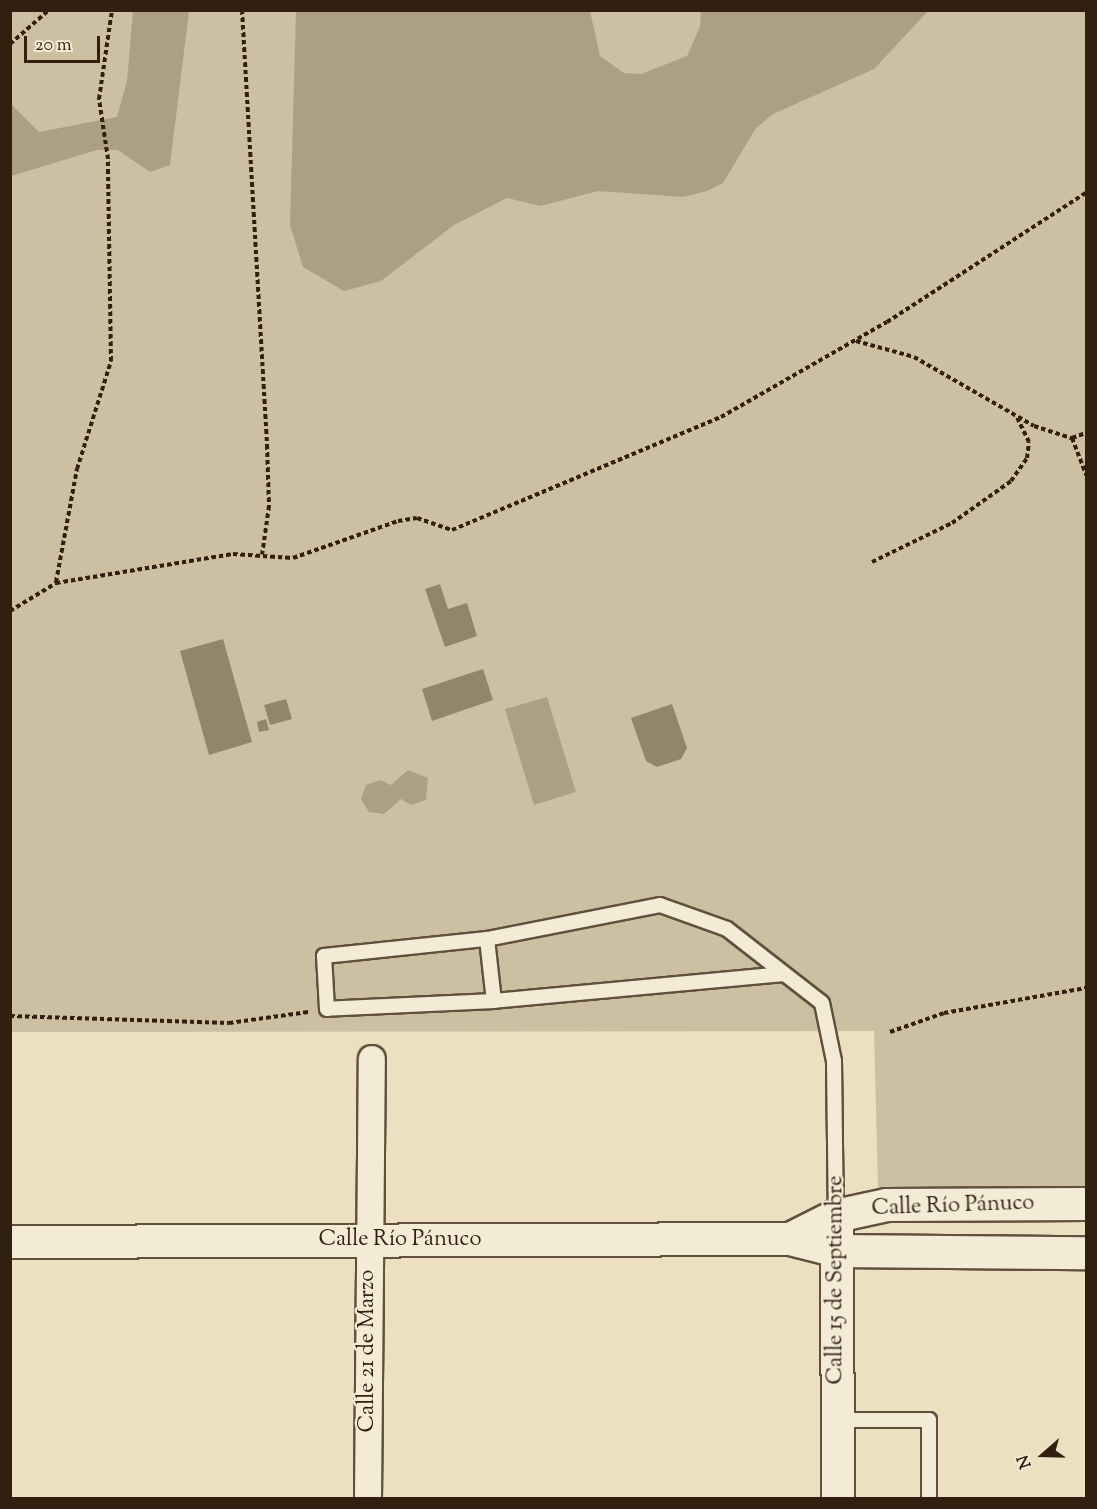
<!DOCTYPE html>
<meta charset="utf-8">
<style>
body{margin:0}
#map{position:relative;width:1097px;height:1509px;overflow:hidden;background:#ede0c0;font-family:"Sorts Mill Goudy",serif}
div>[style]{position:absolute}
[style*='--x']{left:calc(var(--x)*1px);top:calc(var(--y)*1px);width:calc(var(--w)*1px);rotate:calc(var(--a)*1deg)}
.green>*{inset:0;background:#cdbfa2}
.water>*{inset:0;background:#ad9f84}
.building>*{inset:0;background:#93846c}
.path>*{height:4px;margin-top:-2px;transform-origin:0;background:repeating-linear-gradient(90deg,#312010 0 4.5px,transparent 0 7.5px)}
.roads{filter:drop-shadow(2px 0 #60503c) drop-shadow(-2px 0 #60503c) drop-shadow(0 2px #60503c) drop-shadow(0 -2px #60503c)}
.service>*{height:14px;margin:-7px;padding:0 7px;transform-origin:7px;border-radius:7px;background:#f3ebd6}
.minor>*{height:26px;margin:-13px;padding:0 13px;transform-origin:13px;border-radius:13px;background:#f3ebd6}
.tertiary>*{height:32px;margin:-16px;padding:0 16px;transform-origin:16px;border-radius:16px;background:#f3ebd6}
span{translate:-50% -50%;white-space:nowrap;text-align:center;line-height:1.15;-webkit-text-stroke:4.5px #f3ebd6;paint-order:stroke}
.street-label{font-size:22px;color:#312010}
.frame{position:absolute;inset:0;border:12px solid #312010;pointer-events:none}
.north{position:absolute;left:1013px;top:1425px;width:60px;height:60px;-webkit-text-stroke:4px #f3ebd6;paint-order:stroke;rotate:250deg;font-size:16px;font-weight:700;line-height:24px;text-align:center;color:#312010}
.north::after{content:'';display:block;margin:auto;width:21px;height:27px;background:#312010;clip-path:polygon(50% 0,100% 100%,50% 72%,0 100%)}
.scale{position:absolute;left:24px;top:36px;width:76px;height:27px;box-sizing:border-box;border:3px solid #312010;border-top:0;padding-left:8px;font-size:18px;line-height:21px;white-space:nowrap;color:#312010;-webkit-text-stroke:4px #f3ebd6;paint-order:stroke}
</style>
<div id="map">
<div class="green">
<div style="clip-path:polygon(10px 11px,1086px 11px,1086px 1189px,878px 1187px,874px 1031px,11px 1032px)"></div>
</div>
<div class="water">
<div style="clip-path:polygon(133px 11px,189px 11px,170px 165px,150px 172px,118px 150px,97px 150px,11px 176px,11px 104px,39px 132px,117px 117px,127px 81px)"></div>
<div style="clip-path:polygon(296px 11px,590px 11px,600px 56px,624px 73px,641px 74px,687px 56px,700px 27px,701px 11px,928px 11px,874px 69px,773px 114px,756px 128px,723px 183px,707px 191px,683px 197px,598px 191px,541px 206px,507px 198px,454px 225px,381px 281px,344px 291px,303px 267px,290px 225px)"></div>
<div style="clip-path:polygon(547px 697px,576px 792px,534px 805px,505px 709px)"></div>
<div style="clip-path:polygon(408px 770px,428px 778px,426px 800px,411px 805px,401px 799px,384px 814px,369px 812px,361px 799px,366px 785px,381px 780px,391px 785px)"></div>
</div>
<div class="building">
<div style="clip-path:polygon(440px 584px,448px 609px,467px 603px,477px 636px,445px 647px,425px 589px)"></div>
<div style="clip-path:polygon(223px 639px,252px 742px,209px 755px,180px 651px)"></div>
<div style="clip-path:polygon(483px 669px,493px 700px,432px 721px,422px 689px)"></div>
<div style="clip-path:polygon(286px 699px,292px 719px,270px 725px,264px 705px)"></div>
<div style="clip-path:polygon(672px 704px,687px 748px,681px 759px,657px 767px,646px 761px,631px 718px)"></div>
<div style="clip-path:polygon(266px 719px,269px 730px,259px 732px,257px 722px)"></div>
</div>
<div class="path">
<div style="--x:242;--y:10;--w:436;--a:86.7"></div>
<div style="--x:267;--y:445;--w:61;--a:88.1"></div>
<div style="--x:269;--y:506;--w:49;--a:98.1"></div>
<div style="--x:10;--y:44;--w:52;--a:-41.1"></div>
<div style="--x:856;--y:341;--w:60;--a:15.4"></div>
<div style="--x:914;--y:357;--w:138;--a:29.9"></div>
<div style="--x:1034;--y:426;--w:40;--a:18"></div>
<div style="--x:1072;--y:438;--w:15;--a:-20"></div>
<div style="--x:1072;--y:438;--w:40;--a:69"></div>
<div style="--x:872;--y:562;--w:89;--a:-26"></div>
<div style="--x:952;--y:523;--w:72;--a:-35.4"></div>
<div style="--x:1011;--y:481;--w:28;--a:-55"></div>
<div style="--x:1027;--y:458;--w:16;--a:-83"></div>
<div style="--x:1029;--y:442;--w:28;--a:-116"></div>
<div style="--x:56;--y:582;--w:115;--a:-79.5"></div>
<div style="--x:77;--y:469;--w:113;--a:-72.5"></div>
<div style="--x:111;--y:361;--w:202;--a:-90.9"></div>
<div style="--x:108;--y:159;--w:61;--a:-98.5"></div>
<div style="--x:99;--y:99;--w:90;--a:-81.7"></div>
<div style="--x:10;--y:611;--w:54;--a:-31.3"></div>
<div style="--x:56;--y:583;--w:179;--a:-9.3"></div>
<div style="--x:233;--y:554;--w:60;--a:3.8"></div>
<div style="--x:293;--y:558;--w:111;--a:-19.4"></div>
<div style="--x:398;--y:521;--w:19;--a:-9"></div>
<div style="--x:417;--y:518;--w:37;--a:19"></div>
<div style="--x:452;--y:530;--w:292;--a:-22.8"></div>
<div style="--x:721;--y:417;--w:191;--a:-29.8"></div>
<div style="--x:887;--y:322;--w:237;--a:-33"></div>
<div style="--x:10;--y:1016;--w:219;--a:1.8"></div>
<div style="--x:229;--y:1023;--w:80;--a:-7.9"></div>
<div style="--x:890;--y:1032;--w:57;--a:-19.4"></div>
<div style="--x:944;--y:1013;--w:144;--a:-10"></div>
</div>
<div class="roads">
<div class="service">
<div style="--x:487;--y:939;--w:62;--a:83.6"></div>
<div style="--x:784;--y:974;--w:291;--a:174.7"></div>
<div style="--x:494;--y:1001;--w:167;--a:177.3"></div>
<div style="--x:327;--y:1009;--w:53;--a:-93.2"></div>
<div style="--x:324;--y:956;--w:164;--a:-6"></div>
<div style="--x:487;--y:939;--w:176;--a:-11.1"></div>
<div style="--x:660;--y:905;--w:71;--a:19.7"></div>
<div style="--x:727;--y:929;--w:120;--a:37.9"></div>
<div style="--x:822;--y:1003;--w:59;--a:78.3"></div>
<div style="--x:834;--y:1061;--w:155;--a:89.3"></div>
<div style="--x:838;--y:1420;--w:91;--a:0"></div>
<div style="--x:929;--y:1420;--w:78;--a:90"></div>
</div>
<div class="minor">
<div style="--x:368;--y:1498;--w:439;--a:-89.5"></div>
</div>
<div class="tertiary">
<div style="--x:837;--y:1229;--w:269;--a:89.8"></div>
<div style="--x:790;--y:1239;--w:51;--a:-26.6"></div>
<div style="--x:836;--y:1216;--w:52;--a:-12.2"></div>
<div style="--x:887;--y:1205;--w:199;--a:-0.3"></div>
<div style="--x:10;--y:1242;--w:780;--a:-0.22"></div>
<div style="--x:790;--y:1239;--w:49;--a:14.3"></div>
<div style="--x:837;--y:1251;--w:249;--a:0.5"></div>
</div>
</div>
<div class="street-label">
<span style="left:953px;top:1207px;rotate:-2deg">Calle Río Pánuco</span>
<span style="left:400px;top:1241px">Calle Río Pánuco</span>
<span style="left:837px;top:1280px;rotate:-90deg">Calle 15 de Septiembre</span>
<span style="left:369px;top:1351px;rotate:-90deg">Calle 21 de Marzo</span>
</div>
<div class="frame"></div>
<div class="north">N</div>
<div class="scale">20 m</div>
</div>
